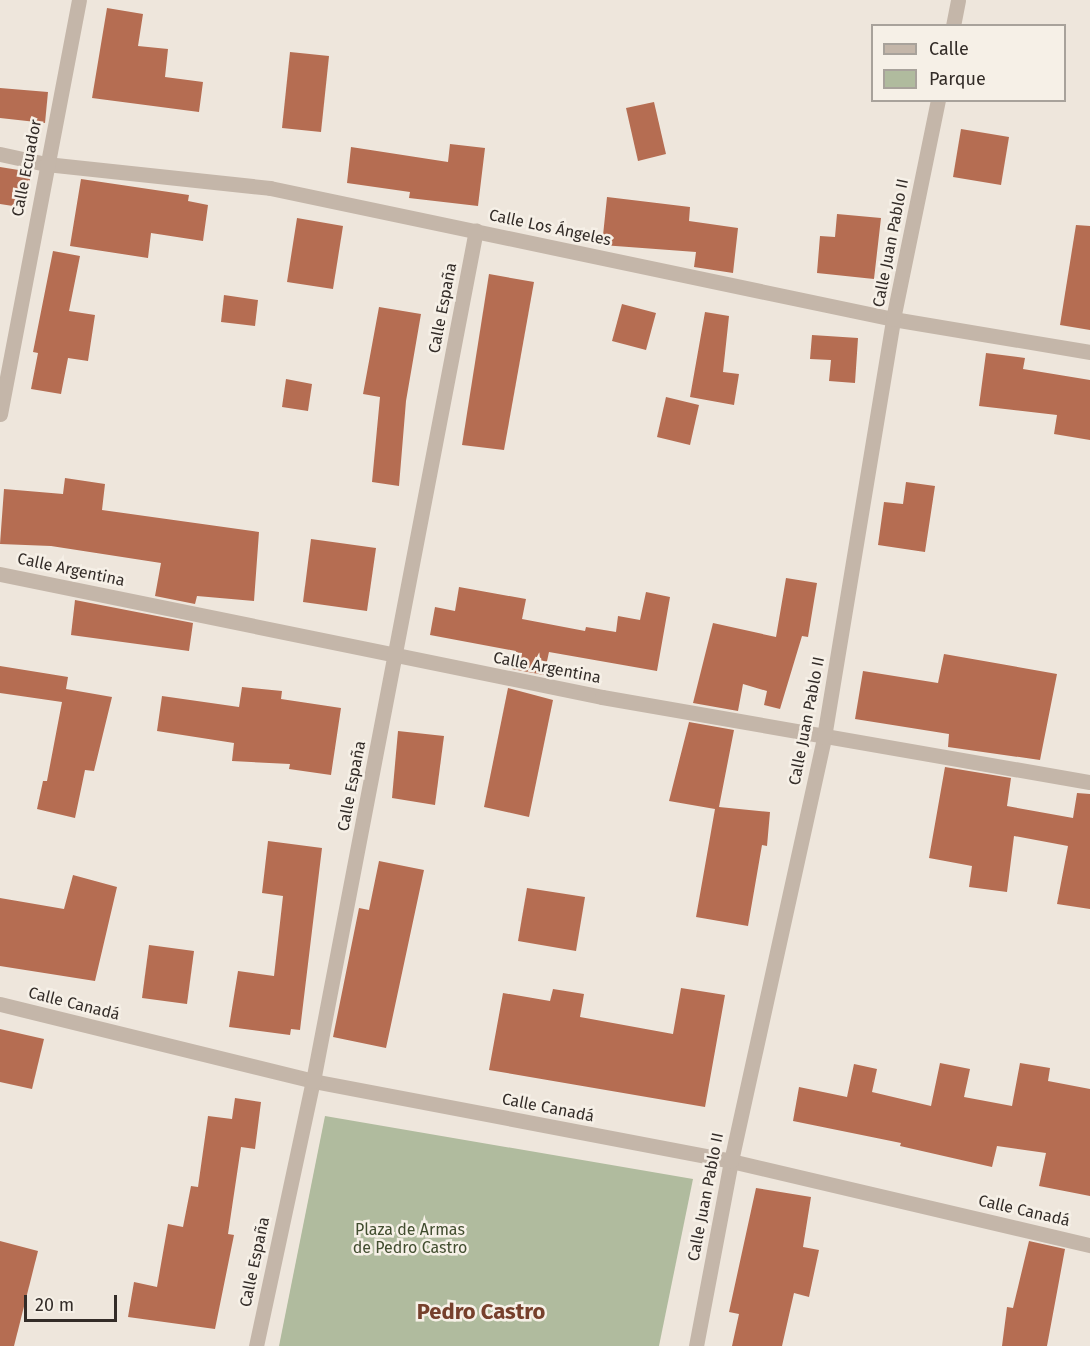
<!DOCTYPE html>
<meta charset="utf-8">
<style>
body{margin:0}
#map{position:relative;width:1090px;height:1346px;overflow:hidden;background:#eee6dc;font-family:"Fira Sans",sans-serif}
div>[style]{position:absolute}
[style*='--x']{left:calc(var(--x)*1px);top:calc(var(--y)*1px);width:calc(var(--w)*1px);rotate:calc(var(--a)*1deg)}
.green>*{inset:0;background:#b0bb9e}
.building>*{inset:0;background:#b56d52}
.street>*{height:15px;margin:-7.5px;padding:0 7.5px;transform-origin:7.5px;border-radius:7.5px;background:#c4b6a9}
span{translate:-50% -50%;white-space:nowrap;text-align:center;line-height:1.15;-webkit-text-stroke:5px #f6f0e7;paint-order:stroke}
.street-label{font-size:16px;color:#332c28}
.park-label{font-size:16px;color:#414d2f}
.district-label{font-size:22px;color:#76402c;font-weight:700}
.legend{position:absolute;left:871px;top:24px;width:195px;height:78px;box-sizing:border-box;background:#f6f0e7;border:2px solid #a8a29b;margin:0;padding:8px 10px;list-style:none;font-size:18px;color:#332c28}
.legend li{display:flex;align-items:center;gap:12px;height:30px}
.legend b{width:30px;border:2px solid #a8a29b}
.scale{position:absolute;left:24px;top:1295px;width:93px;height:27px;box-sizing:border-box;border:3px solid #332c28;border-top:0;padding-left:8px;font-size:18px;line-height:21px;white-space:nowrap;color:#332c28;-webkit-text-stroke:4px #f6f0e7;paint-order:stroke}
</style>
<div id="map">
<div class="green">
<div style="clip-path:polygon(325px 1116px,693px 1179px,659px 1346px,279px 1346px)"></div>
</div>
<div class="building">
<div style="clip-path:polygon(107px 8px,143px 14px,138px 46px,168px 49px,165px 77px,203px 82px,199px 112px,92px 98px)"></div>
<div style="clip-path:polygon(290px 52px,329px 56px,321px 132px,282px 128px)"></div>
<div style="clip-path:polygon(0 88px,48px 92px,45px 123px,0 118px)"></div>
<div style="clip-path:polygon(654px 102px,666px 154px,638px 161px,626px 108px)"></div>
<div style="clip-path:polygon(961px 129px,1009px 137px,1001px 185px,953px 177px)"></div>
<div style="clip-path:polygon(450px 144px,485px 148px,478px 206px,409px 198px,410px 192px,347px 183px,351px 147px,448px 162px)"></div>
<div style="clip-path:polygon(0 167px,31px 172px,26px 208px,0 204px)"></div>
<div style="clip-path:polygon(81px 179px,189px 195px,188px 201px,208px 205px,203px 241px,151px 233px,148px 258px,70px 246px)"></div>
<div style="clip-path:polygon(607px 197px,690px 207px,689px 221px,738px 228px,733px 273px,694px 267px,696px 252px,602px 245px)"></div>
<div style="clip-path:polygon(837px 214px,881px 218px,874px 279px,817px 273px,820px 236px,835px 237px)"></div>
<div style="clip-path:polygon(297px 218px,343px 226px,333px 289px,287px 282px)"></div>
<div style="clip-path:polygon(1076px 225px,1090px 226px,1090px 330px,1060px 325px)"></div>
<div style="clip-path:polygon(53px 251px,80px 256px,69px 311px,95px 315px,88px 361px,68px 358px,61px 394px,31px 389px,38px 353px,33px 352px)"></div>
<div style="clip-path:polygon(489px 274px,534px 282px,504px 450px,462px 445px)"></div>
<div style="clip-path:polygon(224px 295px,258px 300px,255px 326px,221px 322px)"></div>
<div style="clip-path:polygon(622px 304px,656px 313px,646px 350px,612px 341px)"></div>
<div style="clip-path:polygon(379px 307px,421px 314px,406px 401px,399px 486px,372px 482px,380px 397px,363px 394px)"></div>
<div style="clip-path:polygon(705px 312px,729px 316px,723px 372px,739px 374px,734px 405px,690px 397px)"></div>
<div style="clip-path:polygon(812px 335px,858px 338px,855px 383px,829px 381px,831px 360px,810px 359px)"></div>
<div style="clip-path:polygon(986px 353px,1025px 358px,1023px 369px,1090px 380px,1090px 440px,1054px 434px,1057px 415px,979px 406px)"></div>
<div style="clip-path:polygon(286px 379px,312px 384px,308px 411px,282px 407px)"></div>
<div style="clip-path:polygon(666px 397px,699px 405px,690px 445px,657px 437px)"></div>
<div style="clip-path:polygon(65px 478px,105px 484px,102px 510px,259px 532px,254px 601px,197px 596px,195px 604px,155px 596px,161px 563px,51px 546px,0 544px,4px 489px,63px 494px)"></div>
<div style="clip-path:polygon(906px 482px,935px 486px,925px 552px,878px 545px,884px 502px,903px 504px)"></div>
<div style="clip-path:polygon(311px 539px,376px 548px,367px 611px,303px 602px)"></div>
<div style="clip-path:polygon(786px 578px,817px 583px,808px 637px,802px 636px,780px 709px,764px 705px,767px 691px,743px 684px,738px 711px,693px 703px,713px 623px,776px 637px)"></div>
<div style="clip-path:polygon(459px 587px,526px 599px,522px 619px,585px 631px,586px 627px,616px 632px,618px 616px,640px 620px,646px 592px,670px 597px,657px 671px,549px 652px,544px 675px,512px 669px,516px 651px,430px 635px,435px 607px,455px 611px)"></div>
<div style="clip-path:polygon(75px 600px,193px 623px,189px 651px,71px 635px)"></div>
<div style="clip-path:polygon(944px 654px,1057px 674px,1040px 760px,948px 747px,949px 734px,855px 719px,863px 671px,938px 683px)"></div>
<div style="clip-path:polygon(0 666px,68px 677px,66px 689px,112px 697px,94px 771px,85px 770px,75px 818px,37px 809px,43px 781px,47px 781px,62px 702px,0 693px)"></div>
<div style="clip-path:polygon(242px 687px,282px 691px,281px 699px,341px 708px,331px 775px,289px 769px,290px 764px,232px 761px,234px 743px,157px 731px,162px 696px,239px 707px)"></div>
<div style="clip-path:polygon(508px 688px,553px 700px,529px 817px,484px 807px)"></div>
<div style="clip-path:polygon(689px 722px,734px 730px,719px 807px,770px 812px,767px 846px,762px 845px,748px 926px,696px 917px,715px 809px,669px 801px)"></div>
<div style="clip-path:polygon(398px 731px,444px 736px,435px 805px,392px 798px)"></div>
<div style="clip-path:polygon(945px 767px,1011px 778px,1007px 806px,1073px 818px,1077px 793px,1090px 794px,1090px 909px,1057px 904px,1068px 846px,1014px 836px,1007px 892px,969px 887px,972px 866px,929px 858px)"></div>
<div style="clip-path:polygon(268px 841px,322px 848px,300px 1030px,291px 1029px,290px 1035px,229px 1027px,238px 971px,274px 976px,283px 896px,262px 893px)"></div>
<div style="clip-path:polygon(379px 861px,424px 870px,386px 1048px,333px 1037px,359px 908px,369px 910px)"></div>
<div style="clip-path:polygon(73px 875px,117px 887px,95px 981px,0 966px,0 898px,64px 909px)"></div>
<div style="clip-path:polygon(527px 888px,585px 897px,576px 951px,518px 941px)"></div>
<div style="clip-path:polygon(149px 945px,194px 951px,187px 1004px,142px 998px)"></div>
<div style="clip-path:polygon(681px 988px,725px 995px,705px 1107px,489px 1070px,503px 993px,550px 1001px,553px 989px,584px 994px,580px 1017px,673px 1034px)"></div>
<div style="clip-path:polygon(0 1029px,44px 1039px,32px 1089px,0 1082px)"></div>
<div style="clip-path:polygon(940px 1063px,970px 1069px,964px 1097px,1012px 1106px,1020px 1063px,1050px 1068px,1048px 1081px,1090px 1089px,1090px 1196px,1039px 1186px,1046px 1153px,997px 1146px,992px 1167px,900px 1146px,901px 1143px,793px 1121px,799px 1087px,847px 1097px,854px 1064px,877px 1069px,872px 1092px,931px 1106px)"></div>
<div style="clip-path:polygon(235px 1098px,261px 1102px,255px 1149px,241px 1147px,228px 1234px,234px 1235px,215px 1329px,128px 1317px,134px 1282px,157px 1287px,168px 1224px,183px 1227px,191px 1186px,198px 1187px,208px 1116px,232px 1119px)"></div>
<div style="clip-path:polygon(756px 1188px,811px 1197px,803px 1247px,819px 1250px,809px 1297px,794px 1293px,782px 1346px,732px 1346px,739px 1314px,729px 1312px)"></div>
<div style="clip-path:polygon(0 1241px,38px 1251px,14px 1346px,0 1346px)"></div>
<div style="clip-path:polygon(1029px 1241px,1065px 1249px,1047px 1346px,1002px 1346px,1007px 1307px,1013px 1308px)"></div>
</div>
<div class="street">
<div style="--x:953;--y:26;--w:26;--a:-79"></div>
<div style="--x:0;--y:154;--w:47;--a:12.3"></div>
<div style="--x:46;--y:164;--w:225;--a:6.1"></div>
<div style="--x:270;--y:188;--w:637;--a:11.87"></div>
<div style="--x:893;--y:319;--w:200;--a:9.5"></div>
<div style="--x:0;--y:414;--w:421;--a:-79.2"></div>
<div style="--x:0;--y:574;--w:614;--a:11.55"></div>
<div style="--x:602;--y:697;--w:495;--a:9.9"></div>
<div style="--x:0;--y:1004;--w:322;--a:13.8"></div>
<div style="--x:313;--y:1081;--w:426;--a:10.8"></div>
<div style="--x:731;--y:1161;--w:369;--a:13.2"></div>
<div style="--x:256;--y:1346;--w:271;--a:-77.9"></div>
<div style="--x:313;--y:1081;--w:866;--a:-79.16"></div>
<div style="--x:696;--y:1346;--w:188;--a:-79.3"></div>
<div style="--x:731;--y:1161;--w:434;--a:-77.6"></div>
<div style="--x:824;--y:737;--w:424;--a:-80.6"></div>
<div style="--x:893;--y:319;--w:224;--a:-78.4"></div>
</div>
<div class="street-label">
<span style="left:27px;top:168px;rotate:-79deg">Calle Ecuador</span>
<span style="left:550px;top:228px;rotate:12deg">Calle Los Ángeles</span>
<span style="left:891px;top:243px;rotate:-79deg">Calle Juan Pablo II</span>
<span style="left:443px;top:308px;rotate:-79deg">Calle España</span>
<span style="left:71px;top:570px;rotate:12deg">Calle Argentina</span>
<span style="left:547px;top:668px;rotate:11deg">Calle Argentina</span>
<span style="left:807px;top:721px;rotate:-79deg">Calle Juan Pablo II</span>
<span style="left:352px;top:786px;rotate:-79deg">Calle España</span>
<span style="left:74px;top:1004px;rotate:14deg">Calle Canadá</span>
<span style="left:548px;top:1108px;rotate:11deg">Calle Canadá</span>
<span style="left:706px;top:1197px;rotate:-79deg">Calle Juan Pablo II</span>
<span style="left:1024px;top:1211px;rotate:13deg">Calle Canadá</span>
<span style="left:255px;top:1262px;rotate:-78deg">Calle España</span>
</div>
<div class="park-label">
<span style="left:410px;top:1239px">Plaza de Armas<br>de Pedro Castro</span>
</div>
<div class="district-label">
<span style="left:481px;top:1312px">Pedro Castro</span>
</div>
<ul class="legend">
<li><b style="height:8px;background:#c4b6a9"></b>Calle</li>
<li><b style="height:16px;background:#b0bb9e"></b>Parque</li>
</ul>
<div class="scale">20 m</div>
</div>
